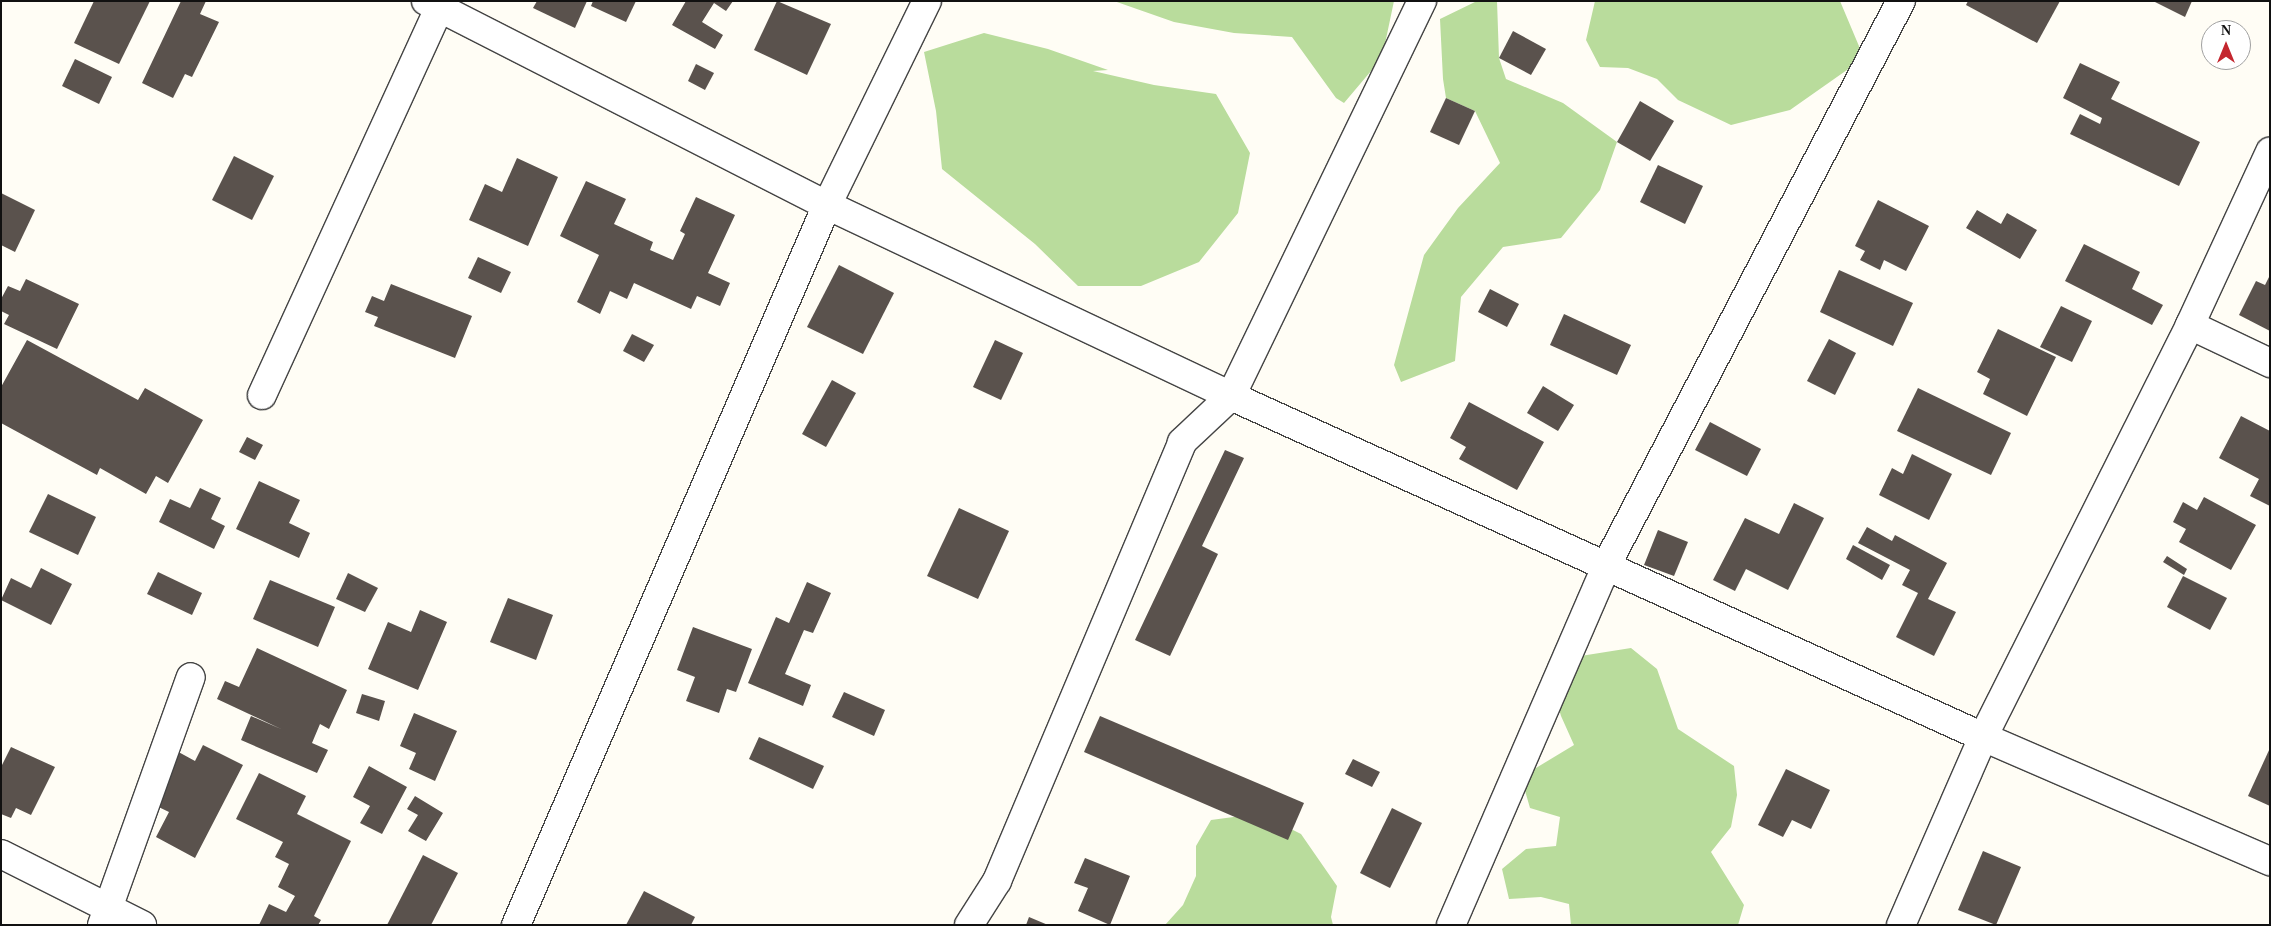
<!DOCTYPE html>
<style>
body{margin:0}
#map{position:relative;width:2271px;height:926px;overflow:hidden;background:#fffdf5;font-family:"Times New Roman",serif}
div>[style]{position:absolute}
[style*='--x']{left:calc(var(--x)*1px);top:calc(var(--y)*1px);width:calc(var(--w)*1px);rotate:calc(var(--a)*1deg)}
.forest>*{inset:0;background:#b9dc9c}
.building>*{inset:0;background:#5a524d}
.roads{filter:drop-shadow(1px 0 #444) drop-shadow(-1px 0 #444) drop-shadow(0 1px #444) drop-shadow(0 -1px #444)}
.minor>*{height:28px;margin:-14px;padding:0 14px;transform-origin:14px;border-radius:14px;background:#fff}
span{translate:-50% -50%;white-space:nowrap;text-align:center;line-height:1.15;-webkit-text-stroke:5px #fff;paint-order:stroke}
.frame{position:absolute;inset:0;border:2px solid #111;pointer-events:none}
.north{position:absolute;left:2201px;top:20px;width:50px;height:50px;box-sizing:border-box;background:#fff;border:1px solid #a0a0a0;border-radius:50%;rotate:0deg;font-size:14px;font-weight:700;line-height:20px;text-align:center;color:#111}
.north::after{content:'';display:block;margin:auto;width:18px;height:22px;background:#c4262e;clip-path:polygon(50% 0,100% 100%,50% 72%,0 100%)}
</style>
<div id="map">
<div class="forest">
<div style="clip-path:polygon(1114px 1px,1394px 1px,1382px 58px,1344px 103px,1336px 98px,1292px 37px,1234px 33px,1174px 22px)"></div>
<div style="clip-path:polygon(1477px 1px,1497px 1px,1499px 58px,1506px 79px,1563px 103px,1617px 142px,1600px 190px,1561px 238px,1503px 247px,1461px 297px,1455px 361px,1401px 382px,1394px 365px,1424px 255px,1458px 208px,1500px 163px,1475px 111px,1446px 98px,1443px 79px,1440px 19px)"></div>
<div style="clip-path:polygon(1595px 1px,1840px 1px,1864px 58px,1790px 110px,1731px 125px,1678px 100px,1657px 79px,1628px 68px,1600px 67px,1586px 40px)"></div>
<div style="clip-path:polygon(984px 33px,1048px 49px,1108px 70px,1093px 71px,1154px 85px,1216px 94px,1250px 153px,1238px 213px,1199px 262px,1141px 286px,1078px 286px,1035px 244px,942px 169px,936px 111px,924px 52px)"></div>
<div style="clip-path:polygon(1631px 648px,1657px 669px,1678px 729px,1734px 766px,1737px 795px,1731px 827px,1711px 852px,1744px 905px,1738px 925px,1571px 925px,1569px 904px,1541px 897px,1509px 899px,1502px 869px,1526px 849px,1556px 846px,1560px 817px,1530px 808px,1521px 777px,1574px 745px,1561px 716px,1552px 685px,1568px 658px)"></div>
<div style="clip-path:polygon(1241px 816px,1273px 820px,1301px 834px,1337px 886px,1331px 917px,1333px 925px,1165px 925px,1183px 905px,1196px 876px,1196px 846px,1211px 820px)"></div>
</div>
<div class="building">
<div style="clip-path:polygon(94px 1px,150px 1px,119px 64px,74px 43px)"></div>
<div style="clip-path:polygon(181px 1px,206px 1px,200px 14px,219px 22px,192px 77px,185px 74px,173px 98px,142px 83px)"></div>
<div style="clip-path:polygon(537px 1px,587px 1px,575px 28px,533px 8px)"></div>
<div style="clip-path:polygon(593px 1px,636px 1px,626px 22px,591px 6px)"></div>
<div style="clip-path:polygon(686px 1px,733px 1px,726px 11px,714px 3px,702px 22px,723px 35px,715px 49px,672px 25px)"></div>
<div style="clip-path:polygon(777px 1px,831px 24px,807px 75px,754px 50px)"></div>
<div style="clip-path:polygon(1968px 1px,2060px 1px,2037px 43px,1966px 5px)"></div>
<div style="clip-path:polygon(2153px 1px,2192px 1px,2185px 17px)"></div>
<div style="clip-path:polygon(1513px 31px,1546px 49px,1531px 75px,1499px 58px)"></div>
<div style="clip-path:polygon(75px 59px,112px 77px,99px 104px,62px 86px)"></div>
<div style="clip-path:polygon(2080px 63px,2120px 82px,2111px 99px,2200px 142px,2179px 186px,2070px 134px,2080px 114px,2100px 124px,2102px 118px,2063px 98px)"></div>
<div style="clip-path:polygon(696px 64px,714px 73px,705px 90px,688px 81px)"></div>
<div style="clip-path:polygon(1446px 98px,1475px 111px,1459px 145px,1430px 132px)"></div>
<div style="clip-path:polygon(1640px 101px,1674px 121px,1650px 161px,1617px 142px)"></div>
<div style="clip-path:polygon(234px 156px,274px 176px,252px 220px,212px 200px)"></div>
<div style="clip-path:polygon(517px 158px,558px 177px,528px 246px,469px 220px,485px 184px,502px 192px)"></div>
<div style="clip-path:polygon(1658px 165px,1703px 186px,1685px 224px,1640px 202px)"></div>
<div style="clip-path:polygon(586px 181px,626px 199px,614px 224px,653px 242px,650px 250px,673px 260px,685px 234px,680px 231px,696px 197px,735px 215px,708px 273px,730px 283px,720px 306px,697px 296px,691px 309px,634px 283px,627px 299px,610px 291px,600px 314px,577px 302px,599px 255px,560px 236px)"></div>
<div style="clip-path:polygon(1px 193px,35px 210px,15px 252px,1px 245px)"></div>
<div style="clip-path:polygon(1878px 200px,1929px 226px,1906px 271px,1884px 260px,1880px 270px,1860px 260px,1865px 251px,1855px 246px)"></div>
<div style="clip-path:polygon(1977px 210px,2001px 224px,2007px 213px,2037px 230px,2020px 259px,1966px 228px)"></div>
<div style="clip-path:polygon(2084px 244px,2140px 272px,2132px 289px,2163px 305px,2152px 325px,2065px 281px)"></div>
<div style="clip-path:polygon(478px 257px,511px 272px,501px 293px,468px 278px)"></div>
<div style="clip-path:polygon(839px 265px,894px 293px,863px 354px,807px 327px)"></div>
<div style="clip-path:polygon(1839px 270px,1913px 303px,1893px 346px,1820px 312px)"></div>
<div style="clip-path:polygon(2270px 275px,2270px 331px,2239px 315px,2256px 281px,2265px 285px)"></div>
<div style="clip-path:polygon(26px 279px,79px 304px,57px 349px,4px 324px,9px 315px,1px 311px,1px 299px,8px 286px,20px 291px)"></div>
<div style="clip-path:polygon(391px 284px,472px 316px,455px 358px,374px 326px,378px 317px,365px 312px,372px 296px,384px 301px)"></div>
<div style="clip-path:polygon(1490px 289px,1519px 304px,1507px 327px,1478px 312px)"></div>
<div style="clip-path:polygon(2061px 306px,2092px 321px,2072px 362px,2040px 347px)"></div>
<div style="clip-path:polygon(1564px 314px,1631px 345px,1617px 375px,1550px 345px)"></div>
<div style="clip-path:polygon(1998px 329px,2056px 357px,2027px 416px,1983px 394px,1990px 379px,1977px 372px)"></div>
<div style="clip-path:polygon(632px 334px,654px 345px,644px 362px,623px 351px)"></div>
<div style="clip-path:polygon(1829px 339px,1856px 353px,1835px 395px,1807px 381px)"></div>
<div style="clip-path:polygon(27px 340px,138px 400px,145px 388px,203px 420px,168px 483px,156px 476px,146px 494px,100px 468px,97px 475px,1px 423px,1px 387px)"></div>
<div style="clip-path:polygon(995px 340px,1023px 353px,1001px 400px,973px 387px)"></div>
<div style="clip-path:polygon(832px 380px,856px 393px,826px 447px,802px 434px)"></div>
<div style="clip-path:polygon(1543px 386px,1574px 405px,1558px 431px,1527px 413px)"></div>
<div style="clip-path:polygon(1918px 388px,2011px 433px,1991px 475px,1897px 431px)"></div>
<div style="clip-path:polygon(1469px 402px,1544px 442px,1517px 490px,1459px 459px,1466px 447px,1450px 438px)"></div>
<div style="clip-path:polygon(2241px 416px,2270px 431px,2270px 506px,2250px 496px,2259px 479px,2219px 458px)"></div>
<div style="clip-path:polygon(1710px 422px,1761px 449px,1747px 476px,1695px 450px)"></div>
<div style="clip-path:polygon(247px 437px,263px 445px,255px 460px,239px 452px)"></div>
<div style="clip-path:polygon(1225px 450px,1244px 458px,1202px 546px,1218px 554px,1170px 656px,1135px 640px)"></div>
<div style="clip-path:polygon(1912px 454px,1952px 474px,1929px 520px,1879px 495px,1892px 468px,1903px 474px)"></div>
<div style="clip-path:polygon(259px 481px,300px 500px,289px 523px,310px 533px,299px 558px,236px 529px)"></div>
<div style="clip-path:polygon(200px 488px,221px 498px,211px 519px,225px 526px,214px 549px,159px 522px,170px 499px,190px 508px)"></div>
<div style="clip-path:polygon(48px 494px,96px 517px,78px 555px,29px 532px)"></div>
<div style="clip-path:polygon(2204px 497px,2256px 525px,2231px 570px,2179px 542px,2186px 529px,2173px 522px,2183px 502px,2197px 510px)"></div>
<div style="clip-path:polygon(1794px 503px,1824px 518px,1788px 590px,1746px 569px,1735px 591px,1713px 580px,1745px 518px,1779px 534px)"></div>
<div style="clip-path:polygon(959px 508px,1009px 531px,978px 599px,927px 576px)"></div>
<div style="clip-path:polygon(1867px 527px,1892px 541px,1895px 535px,1947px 563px,1928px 599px,1956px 612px,1934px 656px,1896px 637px,1918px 593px,1902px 585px,1910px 570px,1858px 543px)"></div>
<div style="clip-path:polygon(1658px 530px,1688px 542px,1674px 576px,1644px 565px)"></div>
<div style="clip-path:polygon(1853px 545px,1890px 565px,1882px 580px,1846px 559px)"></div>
<div style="clip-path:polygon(2167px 556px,2187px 569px,2184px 575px,2163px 562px)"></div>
<div style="clip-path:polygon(41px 568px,72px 584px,51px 625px,1px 600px,11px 578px,31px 588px)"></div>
<div style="clip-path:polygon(158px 572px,202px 593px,192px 615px,147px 594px)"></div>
<div style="clip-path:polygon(348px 573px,378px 588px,365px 612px,336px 599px)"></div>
<div style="clip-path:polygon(2183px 576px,2227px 598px,2210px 630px,2167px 607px)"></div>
<div style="clip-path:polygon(270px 580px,335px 607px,318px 647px,253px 619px)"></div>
<div style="clip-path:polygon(807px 582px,831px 593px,813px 633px,804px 630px,785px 674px,811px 685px,803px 706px,748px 683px,776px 617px,789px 623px)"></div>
<div style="clip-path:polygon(508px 598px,553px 615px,536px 660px,490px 642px)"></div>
<div style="clip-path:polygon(420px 610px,447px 622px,418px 690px,368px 669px,388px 622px,411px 632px)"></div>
<div style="clip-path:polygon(693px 627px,752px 649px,736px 692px,727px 689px,719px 713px,686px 701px,695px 677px,677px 670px)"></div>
<div style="clip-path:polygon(257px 648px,347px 690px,329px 729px,320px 724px,312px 743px,328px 750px,317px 773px,241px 740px,251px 716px,281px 729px,217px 699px,225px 681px,239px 687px)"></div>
<div style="clip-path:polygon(844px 692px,885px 710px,874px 736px,832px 717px)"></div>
<div style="clip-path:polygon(362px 694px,385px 701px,379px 721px,356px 713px)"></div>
<div style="clip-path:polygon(414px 713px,457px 731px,435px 781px,409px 769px,416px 753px,400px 746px)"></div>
<div style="clip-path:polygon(1100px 716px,1304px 803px,1288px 840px,1084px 752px)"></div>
<div style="clip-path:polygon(759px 737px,824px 766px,813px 789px,749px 759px)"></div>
<div style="clip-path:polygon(203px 745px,243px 765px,195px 858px,156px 837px,169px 812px,146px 801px,173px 749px,195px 761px)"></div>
<div style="clip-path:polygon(11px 747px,55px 767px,31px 815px,16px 808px,11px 818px,1px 814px,1px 767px)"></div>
<div style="clip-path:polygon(2270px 748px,2270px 806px,2248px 796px)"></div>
<div style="clip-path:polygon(1353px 759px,1380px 772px,1372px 787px,1345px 774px)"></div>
<div style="clip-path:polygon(369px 766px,407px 787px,382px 834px,360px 823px,370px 806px,353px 797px)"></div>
<div style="clip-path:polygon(1786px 769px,1830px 790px,1811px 829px,1792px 820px,1783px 837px,1758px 825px)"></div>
<div style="clip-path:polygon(259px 773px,306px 796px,297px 814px,351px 841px,314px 916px,321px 920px,318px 925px,259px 925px,269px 904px,286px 912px,295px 896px,278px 887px,289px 864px,275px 857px,283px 842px,236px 819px)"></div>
<div style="clip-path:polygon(415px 796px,443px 813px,426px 841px,408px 831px,418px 815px,407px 809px)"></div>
<div style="clip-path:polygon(1392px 808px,1422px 823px,1390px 888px,1360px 873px)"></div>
<div style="clip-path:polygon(1983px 851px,2021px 867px,1996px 925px,1958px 910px)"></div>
<div style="clip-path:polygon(423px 855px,458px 873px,431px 925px,387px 925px)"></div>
<div style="clip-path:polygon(1085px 858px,1130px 876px,1110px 925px,1078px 911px,1088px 888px,1074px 883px)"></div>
<div style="clip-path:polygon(644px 891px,695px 917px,691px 925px,626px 925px)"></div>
<div style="clip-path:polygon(1029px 917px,1048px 925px,1026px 925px)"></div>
</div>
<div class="roads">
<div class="minor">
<div style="--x:426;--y:1;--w:450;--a:27"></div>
<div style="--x:827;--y:205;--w:447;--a:25.3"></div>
<div style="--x:1231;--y:396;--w:826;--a:24.39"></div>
<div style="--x:1983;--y:737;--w:313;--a:23.4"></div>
<div style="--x:2190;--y:325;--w:89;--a:25.4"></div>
<div style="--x:262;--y:395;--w:433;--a:-65.4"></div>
<div style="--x:1;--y:854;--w:158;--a:26.7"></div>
<div style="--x:102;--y:925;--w:263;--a:-70.3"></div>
<div style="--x:516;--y:925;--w:784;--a:-66.64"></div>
<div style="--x:827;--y:205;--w:227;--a:-63.9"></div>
<div style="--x:969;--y:925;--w:52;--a:-57.5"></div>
<div style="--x:997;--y:881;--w:476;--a:-67.1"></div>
<div style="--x:1182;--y:442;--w:67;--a:-43.2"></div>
<div style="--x:1231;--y:396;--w:439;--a:-64.2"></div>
<div style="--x:1451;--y:925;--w:393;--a:-66.6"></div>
<div style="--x:1607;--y:564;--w:635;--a:-62.43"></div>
<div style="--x:1901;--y:925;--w:205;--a:-66.4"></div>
<div style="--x:1983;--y:737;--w:461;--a:-63.3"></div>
<div style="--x:2190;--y:325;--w:191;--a:-65.2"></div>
</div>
</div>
<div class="frame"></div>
<div class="north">N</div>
</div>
